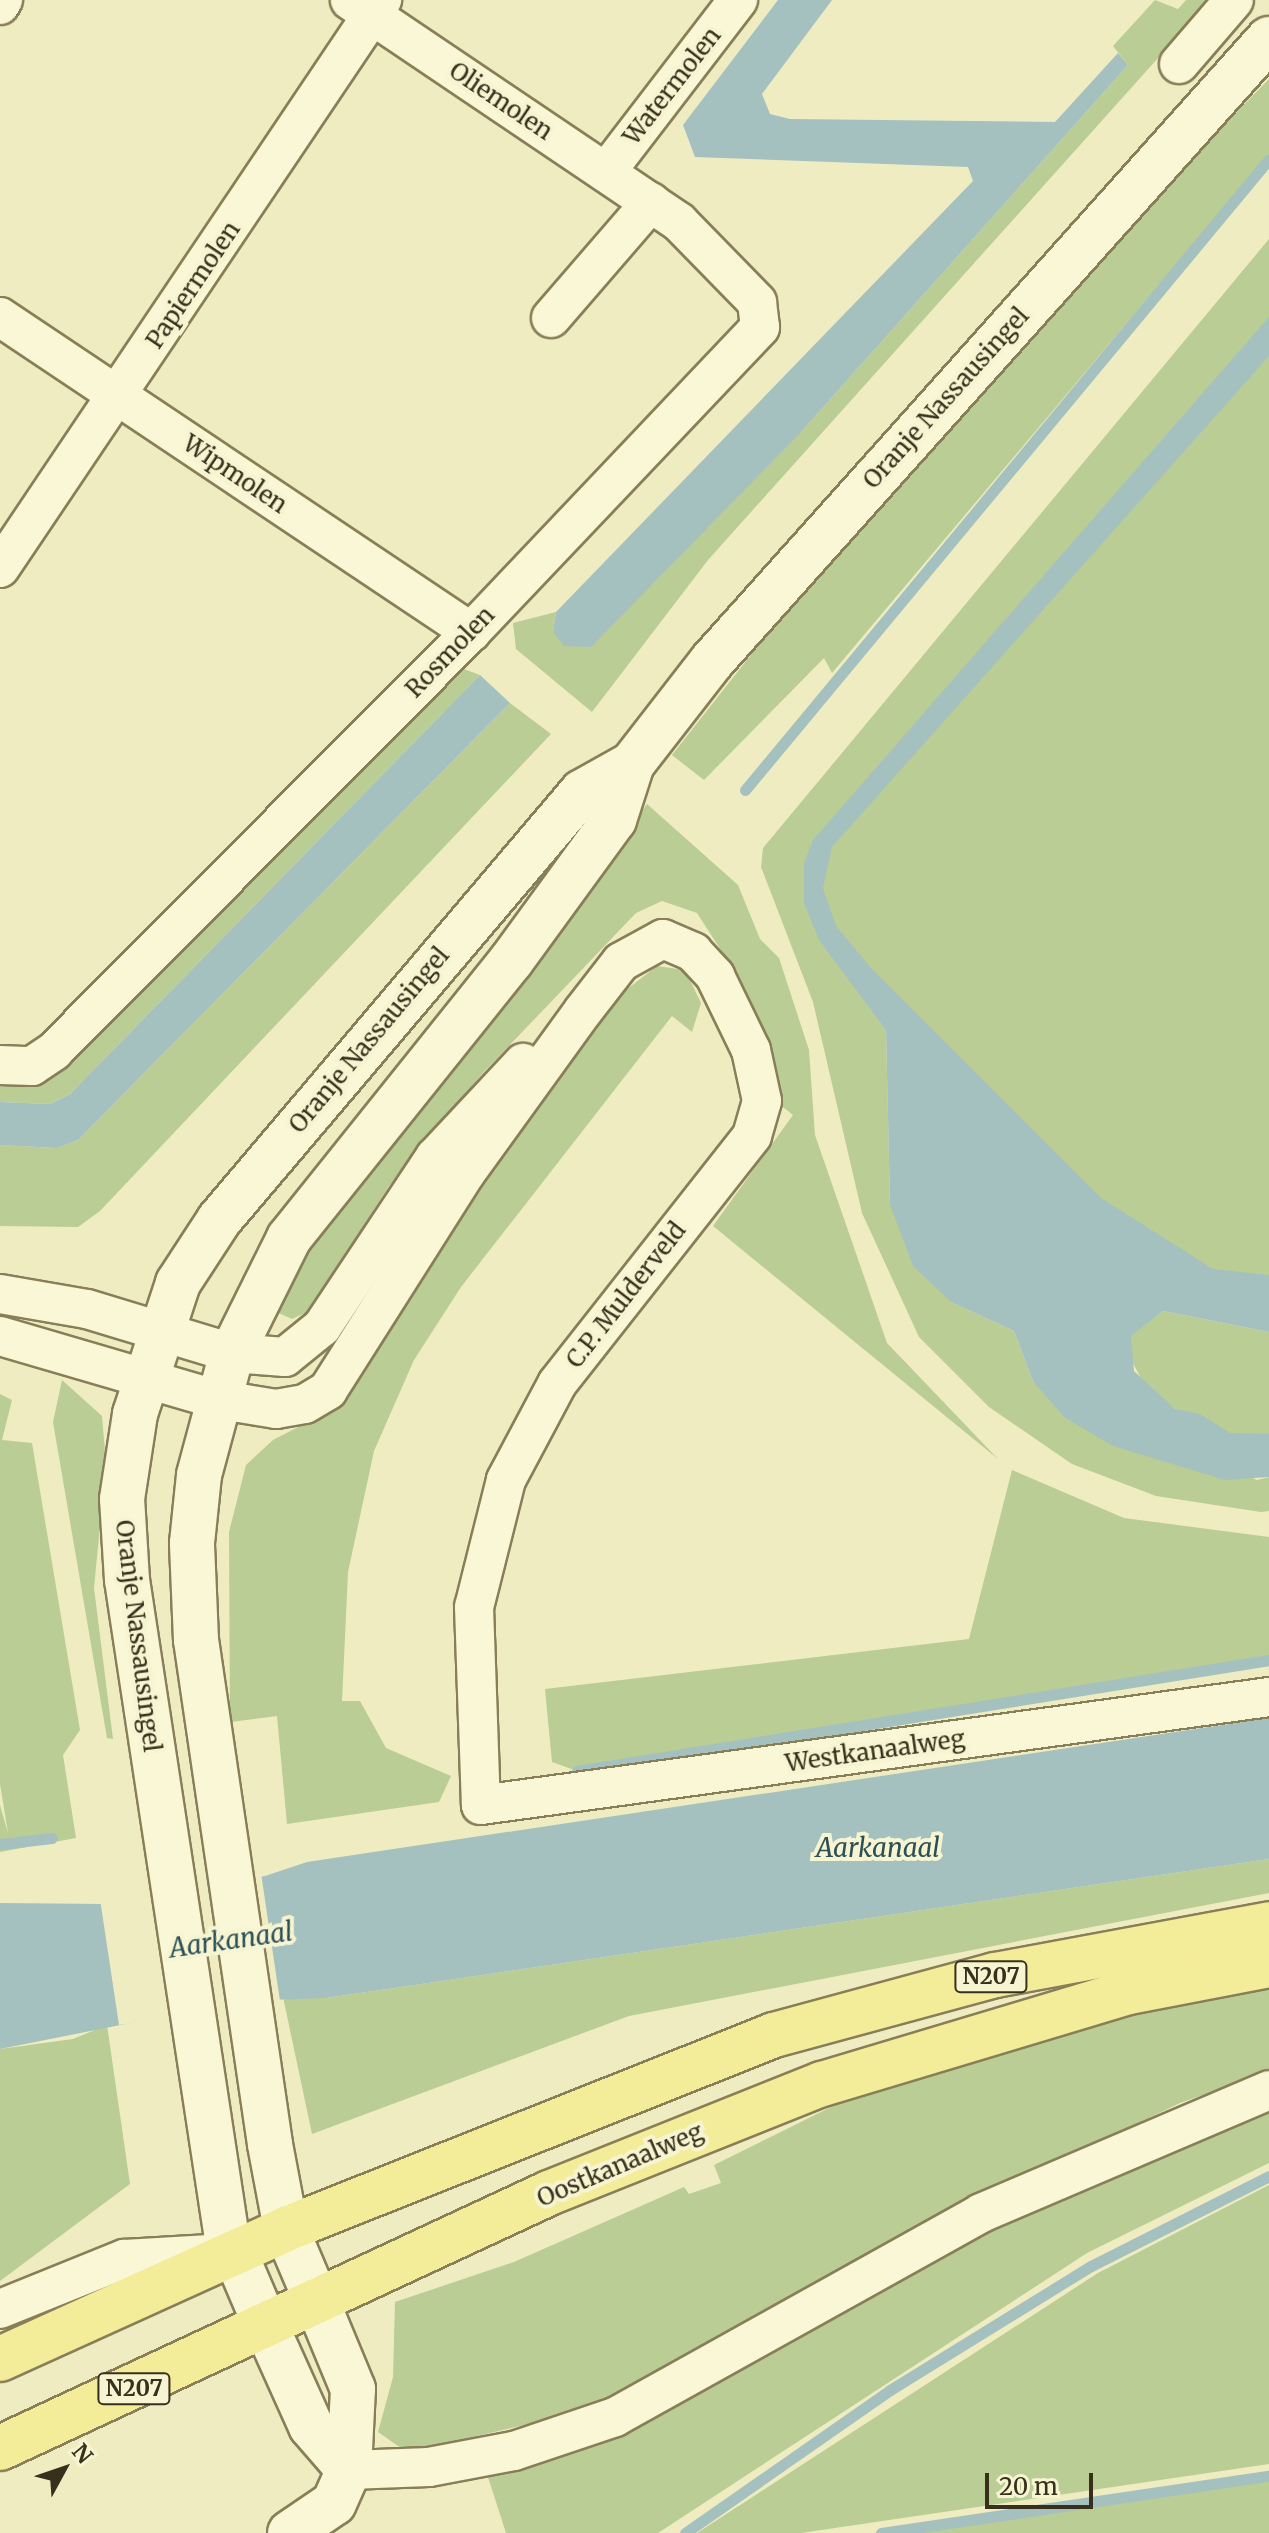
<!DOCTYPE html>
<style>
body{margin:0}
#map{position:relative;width:1269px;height:2533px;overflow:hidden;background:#efecc1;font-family:Merriweather,serif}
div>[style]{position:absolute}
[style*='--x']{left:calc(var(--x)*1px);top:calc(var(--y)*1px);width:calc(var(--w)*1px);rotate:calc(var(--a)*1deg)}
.green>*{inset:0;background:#b9cd95}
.water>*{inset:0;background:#a4c1bf}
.pier>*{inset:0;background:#efecc1}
.stream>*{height:11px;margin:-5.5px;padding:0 5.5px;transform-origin:5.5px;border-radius:5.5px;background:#a4c1bf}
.roads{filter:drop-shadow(2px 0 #887e58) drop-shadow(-2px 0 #887e58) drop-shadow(0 2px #887e58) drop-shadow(0 -2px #887e58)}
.minor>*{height:38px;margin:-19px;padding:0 19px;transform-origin:19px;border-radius:19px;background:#f9f7d5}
.tertiary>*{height:44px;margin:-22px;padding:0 22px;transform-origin:22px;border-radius:22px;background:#f9f7d5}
.secondary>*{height:44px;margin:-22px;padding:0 22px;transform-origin:22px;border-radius:22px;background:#f9f7d5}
.primary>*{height:44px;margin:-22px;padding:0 22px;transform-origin:22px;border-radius:22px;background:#f3ec98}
span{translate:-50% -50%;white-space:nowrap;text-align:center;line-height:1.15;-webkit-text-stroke:8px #f6f4d1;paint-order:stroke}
.shield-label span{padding:2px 6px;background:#f6f4d1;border:2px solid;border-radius:6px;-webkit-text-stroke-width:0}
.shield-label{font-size:22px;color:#38301d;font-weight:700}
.street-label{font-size:24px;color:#38301d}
.water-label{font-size:26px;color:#2c5058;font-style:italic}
.north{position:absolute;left:24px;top:2429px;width:80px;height:80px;-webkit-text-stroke:6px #f6f4d1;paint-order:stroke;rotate:50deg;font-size:22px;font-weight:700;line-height:32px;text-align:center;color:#38301d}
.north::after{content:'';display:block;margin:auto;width:28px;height:36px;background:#38301d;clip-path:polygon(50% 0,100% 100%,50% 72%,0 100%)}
.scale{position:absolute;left:985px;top:2473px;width:108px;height:36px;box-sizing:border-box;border:4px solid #38301d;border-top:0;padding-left:10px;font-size:24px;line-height:28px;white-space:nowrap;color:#38301d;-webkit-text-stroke:6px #f6f4d1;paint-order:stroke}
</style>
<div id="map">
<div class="green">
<div style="clip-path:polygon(1155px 0,1178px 9px,1186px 0,1210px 0,708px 560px,592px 712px,516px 649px,513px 623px,556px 612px,553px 632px,801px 432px,1128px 65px,1113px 46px)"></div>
<div style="clip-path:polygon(1269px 79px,1269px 154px,832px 673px,824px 658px,704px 780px,672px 755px,802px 590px,1078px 275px)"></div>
<div style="clip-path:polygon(1269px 239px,1269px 1312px,1174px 1284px,886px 1029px,890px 1205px,951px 1302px,1014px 1331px,1033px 1381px,1257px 1480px,1269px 1477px,1269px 1511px,1261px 1512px,1156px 1496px,1072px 1464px,989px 1407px,919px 1337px,862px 1213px,813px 1002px,761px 867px,763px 848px)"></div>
<div style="clip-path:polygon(461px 668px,480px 675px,70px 1094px,50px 1104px,0 1102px,0 1080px,46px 1081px)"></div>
<div style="clip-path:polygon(510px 703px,551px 734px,100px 1211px,78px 1227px,0 1226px,0 1145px,57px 1148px,78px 1140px)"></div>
<div style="clip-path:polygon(647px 804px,738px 885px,760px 939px,779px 958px,809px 1050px,815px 1135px,887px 1343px,998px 1459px,713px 1226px,793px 1115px,779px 1104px,766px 1039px,724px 955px,697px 913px,662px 901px,636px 913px,482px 1074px,389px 1186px,309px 1311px,292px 1319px,274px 1311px,297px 1257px,496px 1011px)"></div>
<div style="clip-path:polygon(657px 966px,685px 970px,701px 1003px,692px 1032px,672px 1016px,461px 1287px,414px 1360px,374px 1451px,348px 1572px,342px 1701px,360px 1701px,386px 1748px,451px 1776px,439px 1802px,287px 1824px,277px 1716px,230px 1722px,229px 1532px,246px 1465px,273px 1440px,335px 1408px,468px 1186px,617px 997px)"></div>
<div style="clip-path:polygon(1163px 1311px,1269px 1332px,1269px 1434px,1230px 1434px,1175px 1409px,1144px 1384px,1128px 1354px,1131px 1335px)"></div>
<div style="clip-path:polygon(62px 1380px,102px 1416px,106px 1464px,94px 1588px,113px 1739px,107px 1738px,53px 1422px)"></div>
<div style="clip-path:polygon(0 1394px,12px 1400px,2px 1440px,32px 1443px,80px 1730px,63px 1755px,76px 1838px,0 1852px,0 1805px,8px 1833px,0 1784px)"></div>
<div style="clip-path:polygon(1012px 1470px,1124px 1518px,1269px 1537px,1269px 1662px,577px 1771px,552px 1762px,545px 1689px,969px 1639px)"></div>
<div style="clip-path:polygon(1269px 1859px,1269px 1893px,629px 2016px,312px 2134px,283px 1997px,326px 1998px)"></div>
<div style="clip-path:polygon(1269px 1977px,1269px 2072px,1180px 2103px,974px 2201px,612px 2404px,435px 2446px,401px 2448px,378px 2432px,393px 2377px,395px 2302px,514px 2262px,684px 2187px,689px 2194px,721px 2183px,714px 2165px,839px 2103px,1023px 2041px)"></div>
<div style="clip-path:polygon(107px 2025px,130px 2184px,0 2281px,0 2049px,73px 2039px)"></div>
<div style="clip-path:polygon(1269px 2103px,1269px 2163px,1087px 2253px,658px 2533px,506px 2533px,487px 2474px,985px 2223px)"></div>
<div style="clip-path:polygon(1269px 2185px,1269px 2464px,801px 2533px,697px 2533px,1098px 2273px)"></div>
<div style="clip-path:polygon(1269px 2481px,1269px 2533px,909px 2533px)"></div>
</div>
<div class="water">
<div style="clip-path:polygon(778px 0,832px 0,762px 94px,770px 114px,790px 119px,1055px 122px,1118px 53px,1128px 65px,801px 432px,591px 647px,564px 646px,553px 632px,556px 612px,973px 181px,968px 167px,695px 157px,683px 125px)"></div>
<div style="clip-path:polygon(1269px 317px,1269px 356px,832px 847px,823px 888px,836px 926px,870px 967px,1101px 1198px,1213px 1269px,1269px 1275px,1269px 1332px,1163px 1311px,1131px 1336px,1134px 1371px,1175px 1409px,1200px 1414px,1230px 1433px,1269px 1434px,1269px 1477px,1225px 1480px,1113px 1446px,1064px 1417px,1033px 1381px,1014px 1331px,951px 1302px,913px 1266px,890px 1205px,886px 1030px,819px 940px,804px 903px,804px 863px,813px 840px)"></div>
<div style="clip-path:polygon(480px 675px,510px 703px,78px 1140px,57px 1148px,0 1145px,0 1102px,50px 1104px,70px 1094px)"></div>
<div style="clip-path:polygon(1269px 1718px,1269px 1859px,326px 1998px,241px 2001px,0 2049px,0 1903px,103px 1904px,265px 1876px,307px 1862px)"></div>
</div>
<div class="pier">
<div style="clip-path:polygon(261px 1873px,280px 2001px,119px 2025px,100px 1899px)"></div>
</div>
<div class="stream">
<div style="--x:745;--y:790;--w:820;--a:-50.29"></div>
<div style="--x:577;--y:1771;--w:701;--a:-9.11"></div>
<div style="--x:0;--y:1844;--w:52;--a:-6.6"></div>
<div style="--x:685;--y:2533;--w:250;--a:-34.9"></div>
<div style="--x:890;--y:2390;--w:236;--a:-31.7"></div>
<div style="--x:1091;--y:2266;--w:199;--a:-26.8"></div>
<div style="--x:881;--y:2533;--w:392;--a:-8.4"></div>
</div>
<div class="roads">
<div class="minor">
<div style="--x:0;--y:5;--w:6;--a:-59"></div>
<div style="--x:1179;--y:64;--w:84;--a:-49.3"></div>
<div style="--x:606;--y:172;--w:217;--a:-52.5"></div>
<div style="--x:0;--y:317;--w:567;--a:33.77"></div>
<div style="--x:551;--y:318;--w:153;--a:-49.2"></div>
<div style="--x:0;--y:568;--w:685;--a:-56.08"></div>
<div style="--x:0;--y:1065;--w:32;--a:2"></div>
<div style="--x:32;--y:1066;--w:27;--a:-34"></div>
<div style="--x:54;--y:1051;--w:591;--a:-45.14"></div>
<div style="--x:471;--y:632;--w:420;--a:-46.5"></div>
<div style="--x:760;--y:327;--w:25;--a:-97"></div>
<div style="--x:757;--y:302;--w:112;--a:-134.3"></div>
<div style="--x:679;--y:222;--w:397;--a:-146"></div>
<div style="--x:0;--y:1294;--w:88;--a:9.8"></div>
<div style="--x:87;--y:1309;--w:152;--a:16.9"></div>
<div style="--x:232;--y:1353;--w:53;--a:4.3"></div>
<div style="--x:285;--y:1357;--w:48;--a:-39"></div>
<div style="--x:322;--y:1327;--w:204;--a:-56.4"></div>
<div style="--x:435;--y:1157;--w:129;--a:-46.9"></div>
<div style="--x:0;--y:1336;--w:224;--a:16.3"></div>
<div style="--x:215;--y:1399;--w:62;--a:9.3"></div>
<div style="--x:276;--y:1409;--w:29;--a:-10"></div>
<div style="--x:305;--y:1404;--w:27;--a:-31"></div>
<div style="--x:328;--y:1390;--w:256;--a:-57.6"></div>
<div style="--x:465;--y:1174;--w:201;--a:-54.1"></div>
<div style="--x:583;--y:1011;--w:62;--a:-52.2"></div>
<div style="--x:621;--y:962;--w:48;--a:-28.7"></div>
<div style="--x:663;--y:939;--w:33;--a:23"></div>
<div style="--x:693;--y:952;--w:33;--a:47"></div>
<div style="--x:715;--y:976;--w:82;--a:64.1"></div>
<div style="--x:751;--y:1050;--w:52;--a:77.8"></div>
<div style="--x:762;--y:1101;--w:36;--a:106"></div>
<div style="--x:752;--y:1136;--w:315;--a:128.2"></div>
<div style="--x:557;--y:1384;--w:109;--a:118"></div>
<div style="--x:506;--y:1480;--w:131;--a:104.1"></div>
<div style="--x:474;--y:1607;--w:198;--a:88"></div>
<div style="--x:481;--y:1805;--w:795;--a:-7.8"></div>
<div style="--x:0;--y:2309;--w:134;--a:-22"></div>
<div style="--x:124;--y:2259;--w:103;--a:-3.3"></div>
<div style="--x:349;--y:2470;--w:80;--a:-2.1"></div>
<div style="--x:429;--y:2467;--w:86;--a:-10.7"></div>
<div style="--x:514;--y:2451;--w:107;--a:-18.6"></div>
<div style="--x:615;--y:2417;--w:419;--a:-29.1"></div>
<div style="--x:981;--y:2213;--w:313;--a:-23.1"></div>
</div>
<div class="tertiary">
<div style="--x:266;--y:2326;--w:110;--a:65.8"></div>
<div style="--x:311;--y:2426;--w:58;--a:49.2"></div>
<div style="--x:290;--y:2533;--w:53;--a:-34.3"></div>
<div style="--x:334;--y:2503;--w:36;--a:-66"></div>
<div style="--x:349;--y:2470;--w:81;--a:-87.2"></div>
<div style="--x:353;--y:2389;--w:94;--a:-112.5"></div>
</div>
<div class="secondary">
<div style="--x:317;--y:2302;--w:79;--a:-113"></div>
<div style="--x:286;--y:2229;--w:86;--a:-100.7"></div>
<div style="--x:270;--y:2144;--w:509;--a:-98.35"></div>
<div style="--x:196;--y:1640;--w:97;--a:-92.4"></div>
<div style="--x:192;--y:1543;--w:68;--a:-84.1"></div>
<div style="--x:199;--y:1475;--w:126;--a:-74.9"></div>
<div style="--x:232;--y:1353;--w:128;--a:-63.6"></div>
<div style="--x:289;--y:1238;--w:355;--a:-51.3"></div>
<div style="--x:511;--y:961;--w:175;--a:-53.9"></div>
<div style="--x:614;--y:820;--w:59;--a:-72.2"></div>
<div style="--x:632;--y:764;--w:130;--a:-52.2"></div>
<div style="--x:712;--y:661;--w:835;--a:-48.16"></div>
<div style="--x:266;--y:2326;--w:102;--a:-113.1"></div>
<div style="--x:226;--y:2232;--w:659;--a:-98.63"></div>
<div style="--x:127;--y:1580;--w:81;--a:-93.5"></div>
<div style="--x:122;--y:1499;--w:86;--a:-81.3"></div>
<div style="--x:135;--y:1414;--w:138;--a:-71.8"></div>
<div style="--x:178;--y:1283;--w:75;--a:-56.9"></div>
<div style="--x:219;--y:1220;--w:561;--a:-49.7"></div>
<div style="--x:582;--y:792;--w:57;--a:-29.2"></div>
</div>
<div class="primary">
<div style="--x:0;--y:2359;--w:314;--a:-24.4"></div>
<div style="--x:286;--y:2229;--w:525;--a:-21.68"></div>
<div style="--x:774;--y:2035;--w:229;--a:-15.2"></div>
<div style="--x:995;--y:1975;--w:279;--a:-10.5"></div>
<div style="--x:0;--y:2448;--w:605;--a:-24.91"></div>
<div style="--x:549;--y:2193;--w:294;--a:-21.8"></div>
<div style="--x:822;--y:2084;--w:320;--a:-16.7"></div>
<div style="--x:1129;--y:1992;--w:143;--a:-10.9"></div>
</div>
</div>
<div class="shield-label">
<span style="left:991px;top:1977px">N207</span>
<span style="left:134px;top:2389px">N207</span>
</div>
<div class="street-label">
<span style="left:672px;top:86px;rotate:-52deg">Watermolen</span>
<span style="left:501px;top:101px;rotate:34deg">Oliemolen</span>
<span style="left:193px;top:285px;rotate:-56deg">Papiermolen</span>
<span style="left:946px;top:398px;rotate:-48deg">Oranje Nassausingel</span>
<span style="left:235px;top:474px;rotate:34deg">Wipmolen</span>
<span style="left:450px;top:652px;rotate:-46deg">Rosmolen</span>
<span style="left:369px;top:1040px;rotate:-50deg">Oranje Nassausingel</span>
<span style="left:626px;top:1295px;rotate:-52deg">C.P. Mulderveld</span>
<span style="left:138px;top:1636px;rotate:83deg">Oranje Nassausingel</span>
<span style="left:875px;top:1751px;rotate:-8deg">Westkanaalweg</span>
<span style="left:620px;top:2165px;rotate:-23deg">Oostkanaalweg</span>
</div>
<div class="water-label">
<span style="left:878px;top:1848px">Aarkanaal</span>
<span style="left:231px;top:1940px;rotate:-8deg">Aarkanaal</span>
</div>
<div class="north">N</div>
<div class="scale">20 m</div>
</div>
